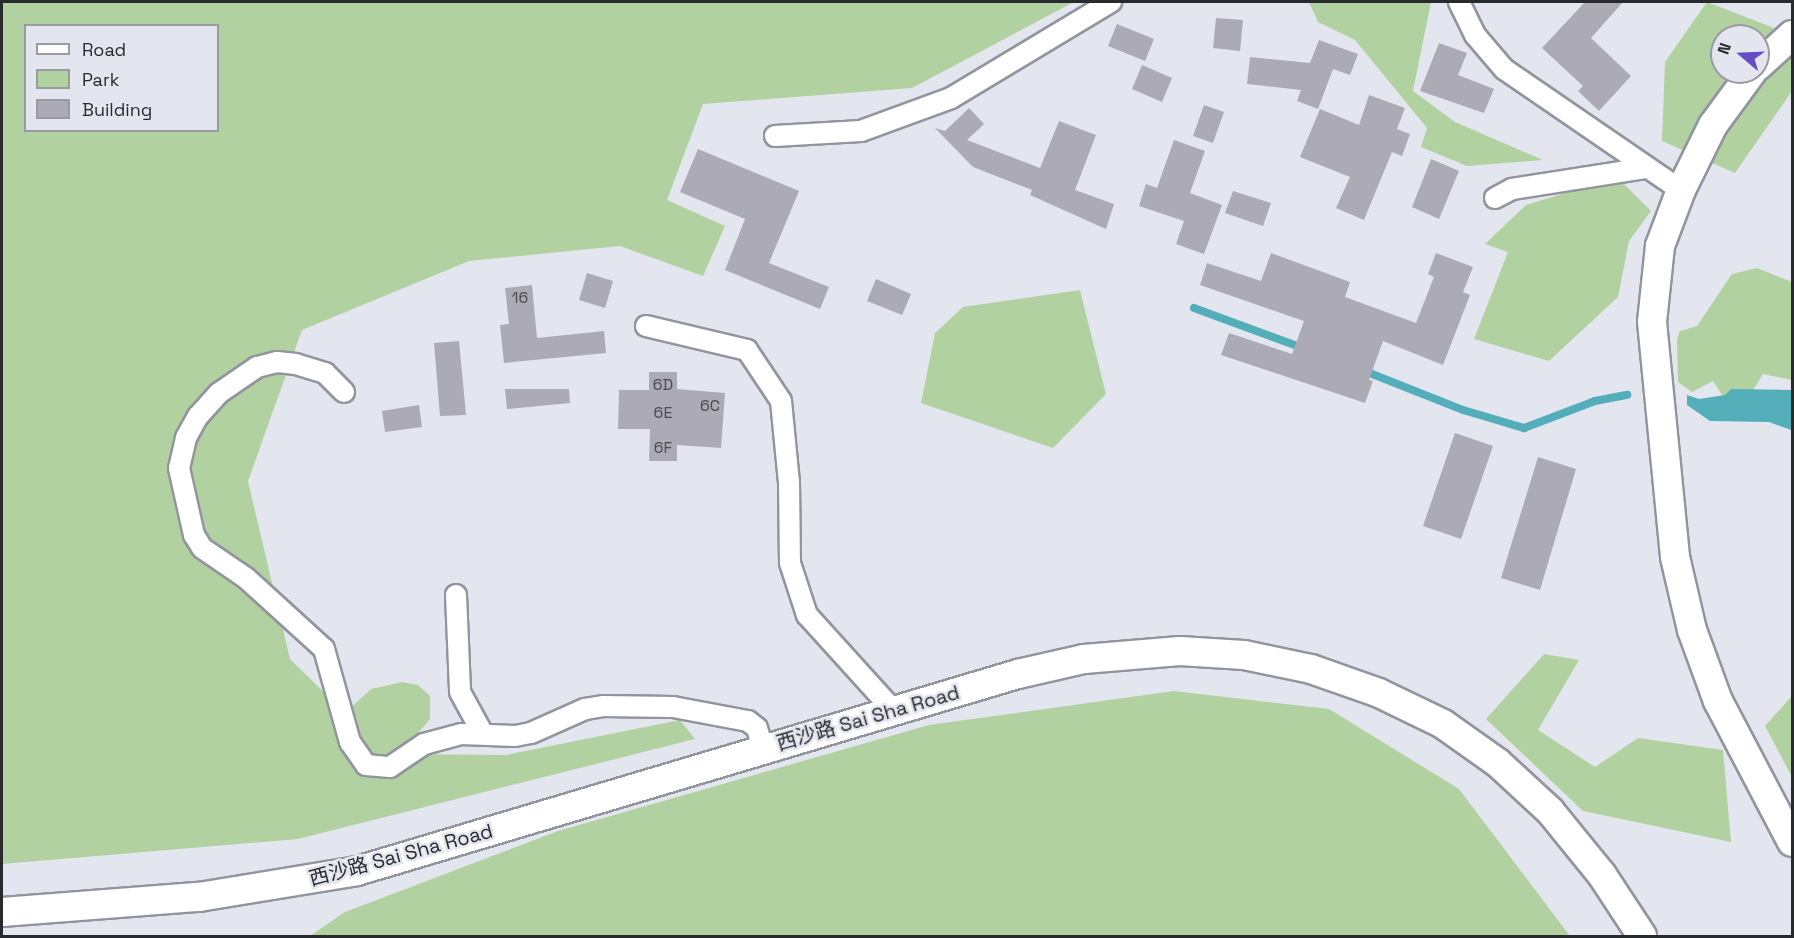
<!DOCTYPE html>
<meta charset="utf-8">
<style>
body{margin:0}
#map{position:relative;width:1794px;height:938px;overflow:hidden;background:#e3e6ef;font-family:"Space Grotesk","Noto Sans TC",sans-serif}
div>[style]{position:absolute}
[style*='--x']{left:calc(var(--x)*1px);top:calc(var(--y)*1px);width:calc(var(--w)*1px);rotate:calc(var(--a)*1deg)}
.green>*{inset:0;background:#b2d1a1}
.water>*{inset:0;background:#54aeb9}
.stream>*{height:8px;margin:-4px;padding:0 4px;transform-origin:4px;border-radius:4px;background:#54aeb9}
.building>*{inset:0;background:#acabb5}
.roads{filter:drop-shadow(2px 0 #93959e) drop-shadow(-2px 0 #93959e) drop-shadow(0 2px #93959e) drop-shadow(0 -2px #93959e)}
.street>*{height:20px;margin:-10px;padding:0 10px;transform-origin:10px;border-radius:10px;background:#fff}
.secondary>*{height:28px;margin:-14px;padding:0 14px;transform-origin:14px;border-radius:14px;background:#fff}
span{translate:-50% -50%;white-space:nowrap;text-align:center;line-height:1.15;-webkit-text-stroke:5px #e3e6ef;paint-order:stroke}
.number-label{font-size:16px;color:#4a4a4f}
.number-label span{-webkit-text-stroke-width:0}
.street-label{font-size:20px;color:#292a2d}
.frame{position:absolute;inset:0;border:3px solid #292a2d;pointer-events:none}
.legend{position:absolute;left:24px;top:24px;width:195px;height:108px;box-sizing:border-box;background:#e3e6ef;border:2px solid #999ba1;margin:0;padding:8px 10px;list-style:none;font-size:18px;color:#292a2d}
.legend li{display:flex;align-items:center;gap:12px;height:30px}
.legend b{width:30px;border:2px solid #999ba1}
.north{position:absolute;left:1710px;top:24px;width:60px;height:60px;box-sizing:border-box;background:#e3e6ef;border:2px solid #999ba1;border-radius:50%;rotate:289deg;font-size:16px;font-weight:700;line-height:24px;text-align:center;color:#292a2d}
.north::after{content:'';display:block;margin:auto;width:21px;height:27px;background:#634cc5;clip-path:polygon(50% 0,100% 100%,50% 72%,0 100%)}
</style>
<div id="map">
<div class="green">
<div style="clip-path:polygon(evenodd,2px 2px,1074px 2px,912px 88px,703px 104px,667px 200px,725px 226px,703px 276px,620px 246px,469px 261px,302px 330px,248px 481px,290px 659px,345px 713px,371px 689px,402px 682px,418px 685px,430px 696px,430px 719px,401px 754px,506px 755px,680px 720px,695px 739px,298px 839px,2px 864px,2px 2px,26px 26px,218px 26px,218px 130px,26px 130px,26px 26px)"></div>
<div style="clip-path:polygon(1309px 2px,1431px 2px,1413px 91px,1455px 122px,1543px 160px,1467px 166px,1421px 147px,1427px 128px,1355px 40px,1318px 22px)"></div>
<div style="clip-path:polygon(evenodd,1707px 2px,1792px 35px,1792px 91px,1735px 173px,1662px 141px,1665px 62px,1707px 2px,1722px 36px,1758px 36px,1758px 72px,1722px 72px,1722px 36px)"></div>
<div style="clip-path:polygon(1598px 183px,1624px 184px,1651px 211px,1629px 241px,1618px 297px,1549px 361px,1474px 339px,1508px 252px,1485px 244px,1526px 205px)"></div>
<div style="clip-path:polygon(1757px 268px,1792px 282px,1792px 380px,1763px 374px,1736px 417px,1713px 381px,1692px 392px,1678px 382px,1677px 338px,1680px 331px,1697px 326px,1732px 274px)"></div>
<div style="clip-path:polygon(1080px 290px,1106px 394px,1053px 448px,921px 403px,935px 333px,963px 307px)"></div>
<div style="clip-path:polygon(1544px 654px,1579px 660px,1538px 730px,1595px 767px,1638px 738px,1723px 750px,1731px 842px,1583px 811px,1486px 719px)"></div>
<div style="clip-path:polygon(1174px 691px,1329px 709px,1459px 789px,1570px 936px,310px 936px,345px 912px,558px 831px,929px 725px)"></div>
<div style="clip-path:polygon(1792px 696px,1792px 777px,1765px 726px)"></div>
</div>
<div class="water">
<div style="clip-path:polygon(1731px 389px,1792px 390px,1792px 434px,1791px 430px,1769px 422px,1710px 421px,1687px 405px,1687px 395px,1699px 399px,1725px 395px)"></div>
</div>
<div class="stream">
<div style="--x:1194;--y:308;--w:116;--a:20.2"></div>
<div style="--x:1362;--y:370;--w:109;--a:21.6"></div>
<div style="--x:1463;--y:410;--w:64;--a:16.4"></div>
<div style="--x:1524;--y:428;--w:76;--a:-20.8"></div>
<div style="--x:1595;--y:401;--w:33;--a:-11"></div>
</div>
<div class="building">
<div style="clip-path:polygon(1585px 2px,1623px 2px,1591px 38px,1631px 76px,1599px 111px,1578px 91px,1583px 86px,1542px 48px)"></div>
<div style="clip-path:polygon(1216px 18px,1243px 20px,1240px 51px,1213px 48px)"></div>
<div style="clip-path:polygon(1117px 24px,1154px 39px,1145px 61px,1108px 46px)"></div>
<div style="clip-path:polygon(1319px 40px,1358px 54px,1350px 75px,1333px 69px,1318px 109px,1297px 101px,1301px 90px,1247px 84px,1250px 57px,1310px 63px)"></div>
<div style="clip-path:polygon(1439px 43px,1467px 53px,1458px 75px,1494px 89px,1484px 113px,1420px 91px)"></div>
<div style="clip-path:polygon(1142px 65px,1172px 78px,1162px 102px,1132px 89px)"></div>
<div style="clip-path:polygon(1369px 95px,1405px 108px,1397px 129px,1410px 134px,1402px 156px,1392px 152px,1364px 220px,1336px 208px,1350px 177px,1300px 157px,1320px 109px,1359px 125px)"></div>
<div style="clip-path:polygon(1204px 105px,1224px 112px,1213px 143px,1193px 136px)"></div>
<div style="clip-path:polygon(969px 108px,984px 124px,967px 140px,1040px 168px,1059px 121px,1096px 135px,1075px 190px,1114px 204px,1106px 229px,1030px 195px,1032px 190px,973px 167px,935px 128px,945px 131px)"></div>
<div style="clip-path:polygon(1174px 140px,1205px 151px,1190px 193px,1222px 205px,1204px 254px,1176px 244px,1184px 221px,1139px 206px,1146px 184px,1157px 188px)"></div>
<div style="clip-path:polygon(698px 149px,799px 191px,769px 263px,829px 287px,820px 309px,725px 270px,745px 219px,680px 192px)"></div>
<div style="clip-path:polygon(1431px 159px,1459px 171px,1439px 219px,1412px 207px)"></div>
<div style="clip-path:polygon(1233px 191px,1271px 203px,1263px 226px,1225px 213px)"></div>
<div style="clip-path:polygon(1271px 253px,1350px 282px,1345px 297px,1416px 323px,1434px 277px,1428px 274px,1436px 253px,1473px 267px,1463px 292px,1470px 295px,1443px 365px,1383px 341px,1369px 380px,1373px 381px,1365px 403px,1221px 355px,1229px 333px,1292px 354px,1304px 321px,1200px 285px,1207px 263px,1261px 281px)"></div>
<div style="clip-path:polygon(587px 273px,613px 281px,605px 308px,579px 300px)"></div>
<div style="clip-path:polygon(876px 279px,911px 294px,902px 315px,867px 301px)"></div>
<div style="clip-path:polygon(532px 285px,537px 338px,604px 331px,606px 353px,504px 363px,500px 325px,509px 324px,505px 288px)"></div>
<div style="clip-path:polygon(459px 341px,466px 415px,440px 416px,434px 343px)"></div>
<div style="clip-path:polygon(649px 372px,677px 372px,677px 389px,725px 393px,721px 448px,677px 445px,677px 461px,649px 461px,650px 429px,618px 429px,619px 390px,649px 390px)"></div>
<div style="clip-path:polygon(505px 389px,569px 389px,570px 403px,507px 409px)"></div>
<div style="clip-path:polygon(419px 405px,422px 427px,385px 432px,382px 411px)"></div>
<div style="clip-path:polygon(1455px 433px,1493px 446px,1461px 539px,1423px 526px)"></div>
<div style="clip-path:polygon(1538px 457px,1576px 469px,1540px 590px,1501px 578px)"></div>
</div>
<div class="roads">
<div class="street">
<div style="--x:1459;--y:2;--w:37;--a:64"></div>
<div style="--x:1475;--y:35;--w:45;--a:49.5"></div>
<div style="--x:1504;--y:69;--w:214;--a:34.4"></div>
<div style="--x:775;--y:136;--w:86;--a:-3.3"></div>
<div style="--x:861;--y:131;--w:96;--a:-20.1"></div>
<div style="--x:951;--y:98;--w:187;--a:-31"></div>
<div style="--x:1495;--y:198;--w:19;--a:-28"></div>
<div style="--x:1512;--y:189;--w:136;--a:-8.9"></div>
<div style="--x:646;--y:326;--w:104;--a:13.4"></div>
<div style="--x:747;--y:350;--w:61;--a:56.3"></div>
<div style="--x:781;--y:401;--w:81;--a:84.4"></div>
<div style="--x:789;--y:482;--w:81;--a:89.3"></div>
<div style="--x:790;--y:563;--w:55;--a:71.9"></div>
<div style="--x:807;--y:615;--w:130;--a:47.8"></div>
<div style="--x:344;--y:392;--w:27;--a:-135"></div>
<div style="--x:325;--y:373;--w:30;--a:-163"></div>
<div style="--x:296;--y:364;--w:19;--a:-174"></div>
<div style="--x:277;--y:362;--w:21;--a:166"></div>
<div style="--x:257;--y:367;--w:46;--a:145.6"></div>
<div style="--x:219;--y:393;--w:31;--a:132"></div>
<div style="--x:198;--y:416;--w:25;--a:119"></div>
<div style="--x:186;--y:438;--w:31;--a:103"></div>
<div style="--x:179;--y:468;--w:69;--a:77.4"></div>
<div style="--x:194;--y:535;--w:15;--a:58"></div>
<div style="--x:202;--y:548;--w:53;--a:34.3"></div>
<div style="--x:246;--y:578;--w:105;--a:42.3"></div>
<div style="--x:324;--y:649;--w:97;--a:74.4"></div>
<div style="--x:350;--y:742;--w:28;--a:55"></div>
<div style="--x:366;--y:765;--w:24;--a:5"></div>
<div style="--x:390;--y:767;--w:41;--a:-34.1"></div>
<div style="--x:424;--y:744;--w:38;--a:-15"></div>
<div style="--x:461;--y:734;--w:54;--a:2.1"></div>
<div style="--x:515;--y:736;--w:16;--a:-11"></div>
<div style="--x:531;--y:733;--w:59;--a:-24"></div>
<div style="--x:585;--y:709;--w:18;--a:-9"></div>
<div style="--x:603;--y:706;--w:70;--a:0.8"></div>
<div style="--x:673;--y:707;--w:76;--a:10.6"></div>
<div style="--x:748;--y:721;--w:11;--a:38"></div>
<div style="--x:757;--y:728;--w:22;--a:74"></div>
<div style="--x:456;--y:595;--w:97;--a:87.6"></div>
<div style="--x:460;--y:692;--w:48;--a:61.3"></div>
</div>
<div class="secondary">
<div style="--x:1758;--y:66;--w:46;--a:-42.4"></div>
<div style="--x:1752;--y:72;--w:66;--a:126.3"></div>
<div style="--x:1713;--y:125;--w:72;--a:116.2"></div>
<div style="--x:1681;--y:190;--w:60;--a:110.6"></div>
<div style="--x:1660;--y:246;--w:76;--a:96"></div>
<div style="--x:1652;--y:322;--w:236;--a:84.4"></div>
<div style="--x:1675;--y:557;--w:75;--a:76.9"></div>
<div style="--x:1692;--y:630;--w:76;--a:69.9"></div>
<div style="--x:1718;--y:701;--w:159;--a:62.3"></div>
<div style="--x:2;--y:912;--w:198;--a:-4.4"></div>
<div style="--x:199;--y:897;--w:160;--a:-9.3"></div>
<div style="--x:357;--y:871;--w:690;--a:-16.6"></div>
<div style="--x:1018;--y:674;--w:68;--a:-12.8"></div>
<div style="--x:1084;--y:659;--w:96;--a:-4.8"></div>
<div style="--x:1180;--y:651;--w:64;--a:3.6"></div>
<div style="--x:1244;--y:655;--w:68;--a:11.8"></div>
<div style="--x:1311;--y:669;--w:72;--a:19.4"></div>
<div style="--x:1379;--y:693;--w:71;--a:25.8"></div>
<div style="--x:1443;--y:724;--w:67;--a:35.3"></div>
<div style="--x:1498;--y:763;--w:71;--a:42.7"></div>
<div style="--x:1550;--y:811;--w:82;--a:50.9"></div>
<div style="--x:1602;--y:875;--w:73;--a:56.7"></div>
</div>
</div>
<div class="number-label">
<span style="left:520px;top:298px">16</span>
<span style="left:663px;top:385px">6D</span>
<span style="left:710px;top:406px">6C</span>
<span style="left:663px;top:413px">6E</span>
<span style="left:663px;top:448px">6F</span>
</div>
<div class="street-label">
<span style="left:868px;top:718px;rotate:-16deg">西沙路 Sai Sha Road</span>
<span style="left:401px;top:855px;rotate:-15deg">西沙路 Sai Sha Road</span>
</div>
<div class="frame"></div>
<ul class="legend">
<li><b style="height:8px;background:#fff"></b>Road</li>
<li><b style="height:16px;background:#b2d1a1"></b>Park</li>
<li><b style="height:16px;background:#acabb5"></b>Building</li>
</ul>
<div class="north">N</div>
</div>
